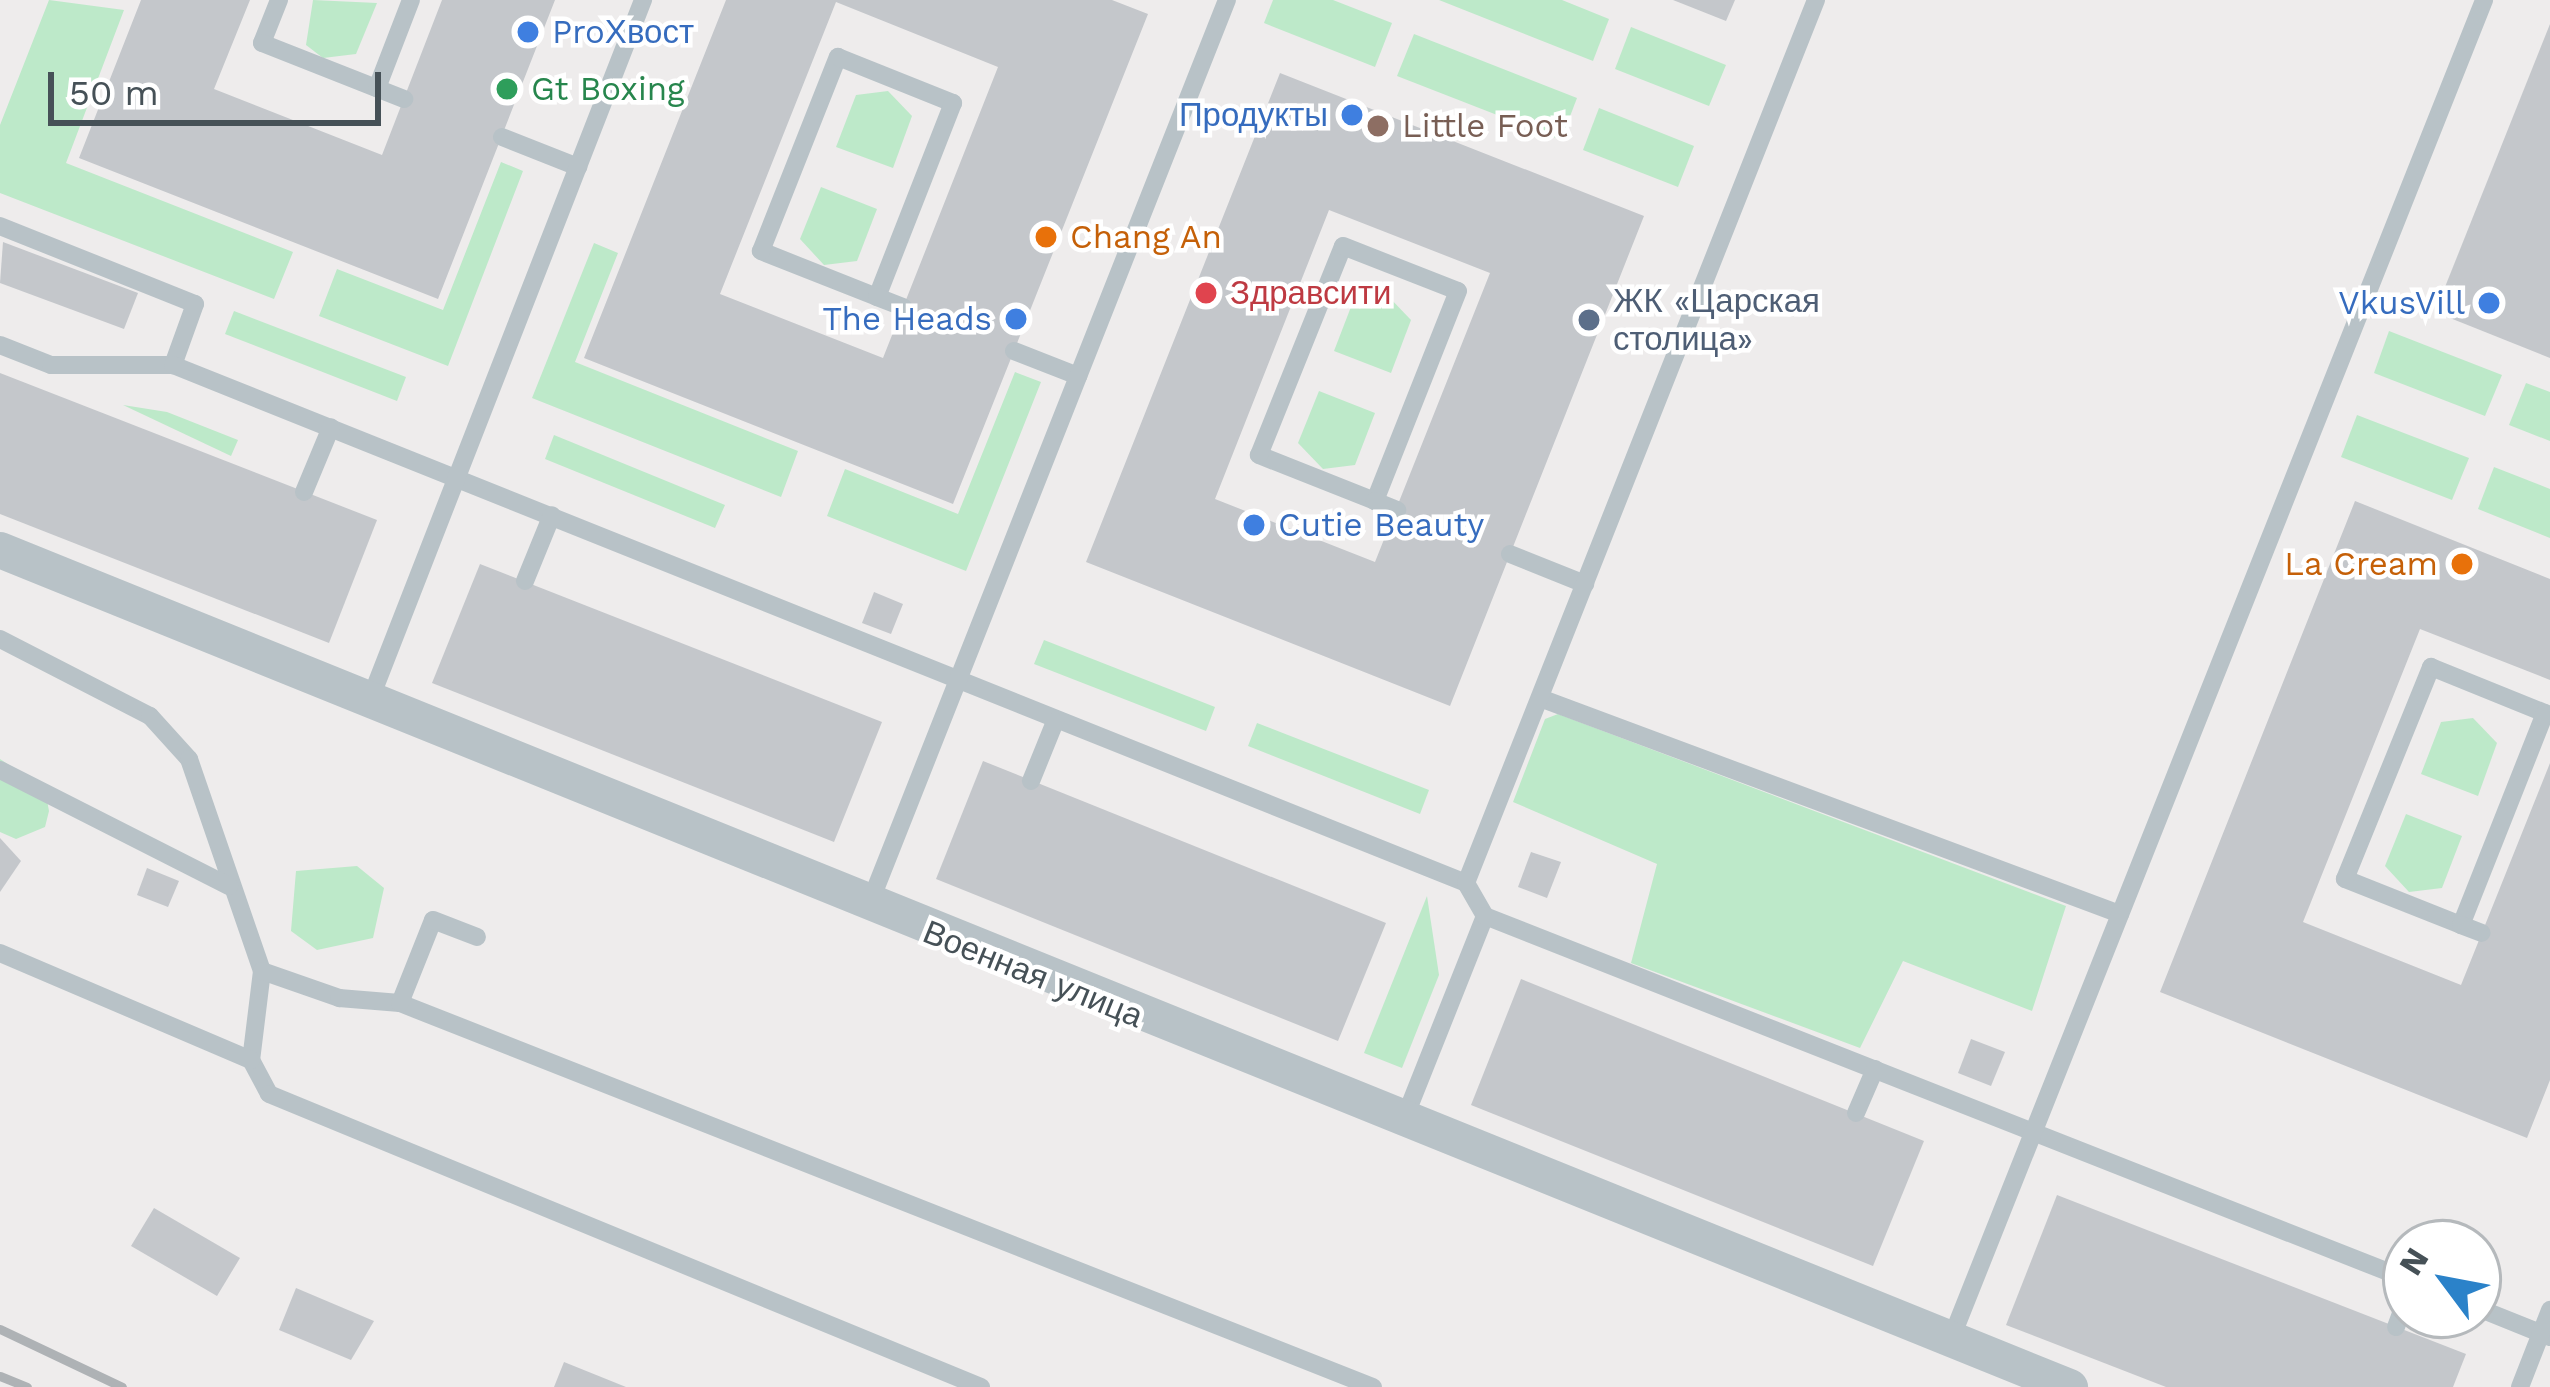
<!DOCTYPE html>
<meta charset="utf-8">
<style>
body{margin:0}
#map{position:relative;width:2550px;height:1387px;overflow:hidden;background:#eeecec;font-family:"Work Sans",sans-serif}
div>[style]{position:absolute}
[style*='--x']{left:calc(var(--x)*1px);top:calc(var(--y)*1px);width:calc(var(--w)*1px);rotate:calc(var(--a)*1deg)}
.green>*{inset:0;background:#bde9c9}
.building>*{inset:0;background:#c4c7cb}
.service>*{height:18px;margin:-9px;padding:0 9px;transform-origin:9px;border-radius:9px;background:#b8c2c7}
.minor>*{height:36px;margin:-18px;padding:0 18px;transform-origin:18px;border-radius:18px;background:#b8c2c7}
.rail>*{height:9px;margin:-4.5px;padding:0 4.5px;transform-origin:4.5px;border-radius:4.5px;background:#aeb2b5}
.dots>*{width:33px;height:33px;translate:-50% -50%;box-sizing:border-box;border:6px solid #fff;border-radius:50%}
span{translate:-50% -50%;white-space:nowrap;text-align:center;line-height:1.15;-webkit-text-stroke:9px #fff;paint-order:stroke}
.shop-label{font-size:33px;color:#366cbe}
.left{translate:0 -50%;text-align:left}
.right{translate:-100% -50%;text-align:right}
.leisure-label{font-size:33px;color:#27864d}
.education-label{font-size:33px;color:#785e54}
.food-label{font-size:33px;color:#c56008}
.health-label{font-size:33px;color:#be3a42}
.service-label{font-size:33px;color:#4e5e75}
.street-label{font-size:33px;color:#465157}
.north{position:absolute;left:2382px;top:1219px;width:120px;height:120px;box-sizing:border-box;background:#fff;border:3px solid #b5b9bc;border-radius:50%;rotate:302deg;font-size:33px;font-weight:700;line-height:48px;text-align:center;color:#465157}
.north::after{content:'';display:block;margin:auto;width:42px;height:54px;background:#2b82c9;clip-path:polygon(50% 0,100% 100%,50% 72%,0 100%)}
.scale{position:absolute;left:48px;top:72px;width:333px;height:54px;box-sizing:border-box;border:6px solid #465157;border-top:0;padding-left:15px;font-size:36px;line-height:42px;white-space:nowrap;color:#465157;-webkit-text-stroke:9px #fff;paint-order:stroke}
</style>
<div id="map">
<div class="green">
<div style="clip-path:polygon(49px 0,124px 10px,66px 163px,293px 252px,274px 299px,0 193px,0 125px)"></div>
<div style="clip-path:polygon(313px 0,377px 3px,356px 54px,323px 58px,306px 45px)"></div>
<div style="clip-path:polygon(1273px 0,1333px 0,1392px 23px,1375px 67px,1264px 23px)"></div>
<div style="clip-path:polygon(1439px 0,1562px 0,1609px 19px,1593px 61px)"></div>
<div style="clip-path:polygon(1631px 27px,1726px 65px,1709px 106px,1615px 69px)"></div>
<div style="clip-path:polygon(1414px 34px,1577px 98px,1561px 140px,1397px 76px)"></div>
<div style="clip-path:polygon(888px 91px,912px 116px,893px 168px,836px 147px,856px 95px)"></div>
<div style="clip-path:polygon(1599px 108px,1694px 146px,1678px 187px,1583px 150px)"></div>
<div style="clip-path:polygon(501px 162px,523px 171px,448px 366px,319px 316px,337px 269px,443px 310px)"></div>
<div style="clip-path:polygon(821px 187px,877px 209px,857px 261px,824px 265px,800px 239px)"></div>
<div style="clip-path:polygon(594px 243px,618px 253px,575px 362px,798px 451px,781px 497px,532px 398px)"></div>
<div style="clip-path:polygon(1387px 295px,1411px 320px,1391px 373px,1334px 351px,1354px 299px)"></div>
<div style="clip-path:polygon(234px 311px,406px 377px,397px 401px,225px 334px)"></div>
<div style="clip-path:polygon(2389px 331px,2502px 375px,2485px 416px,2374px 373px)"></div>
<div style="clip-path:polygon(1015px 372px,1041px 382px,966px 571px,827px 516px,845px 469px,958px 514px)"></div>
<div style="clip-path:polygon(2526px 383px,2550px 392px,2550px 441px,2509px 425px)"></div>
<div style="clip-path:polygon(1319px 391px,1375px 413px,1355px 465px,1323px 469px,1298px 443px)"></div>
<div style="clip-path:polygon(123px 405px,167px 412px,238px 440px,231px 456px)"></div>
<div style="clip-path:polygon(2357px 415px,2469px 458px,2452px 500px,2341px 457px)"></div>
<div style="clip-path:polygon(554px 435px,725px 505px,715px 528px,545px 459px)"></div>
<div style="clip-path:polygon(2494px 467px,2550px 489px,2550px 538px,2478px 509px)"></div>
<div style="clip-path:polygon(1044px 640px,1215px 707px,1206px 731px,1034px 664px)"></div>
<div style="clip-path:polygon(1558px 714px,2066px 906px,2032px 1011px,1903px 961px,1860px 1048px,1631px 963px,1657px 864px,1513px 802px,1545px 719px)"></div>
<div style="clip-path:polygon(2473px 718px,2497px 743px,2478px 796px,2421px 774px,2441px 722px)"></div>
<div style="clip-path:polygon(1257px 723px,1429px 790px,1420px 814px,1248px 746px)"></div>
<div style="clip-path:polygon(0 759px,45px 789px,49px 811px,45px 827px,16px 839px,0 832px)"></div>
<div style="clip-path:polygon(2406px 814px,2462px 836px,2442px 888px,2409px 892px,2385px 866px)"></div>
<div style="clip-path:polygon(357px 866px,384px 888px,373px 938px,317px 950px,291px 931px,296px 871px)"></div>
<div style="clip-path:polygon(1427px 896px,1439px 975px,1402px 1068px,1364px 1053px)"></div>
</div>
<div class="building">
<div style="clip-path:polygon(141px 0,250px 0,214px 89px,382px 155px,442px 0,555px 0,438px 299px,79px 158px)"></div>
<div style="clip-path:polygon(evenodd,726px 0,1112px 0,1148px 14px,953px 504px,584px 358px,726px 0,836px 2px,998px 67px,883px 358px,720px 294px,836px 2px)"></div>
<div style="clip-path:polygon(1673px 0,1735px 0,1726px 21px)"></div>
<div style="clip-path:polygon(2550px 24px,2550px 358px,2435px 312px)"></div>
<div style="clip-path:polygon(evenodd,1280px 73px,1644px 216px,1450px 706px,1086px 562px,1280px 73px,1329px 210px,1490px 273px,1375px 562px,1215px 499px,1329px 210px)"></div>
<div style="clip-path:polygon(3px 242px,138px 293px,124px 329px,0 283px)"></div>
<div style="clip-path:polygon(0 373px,377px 520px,329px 643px,0 514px)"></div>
<div style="clip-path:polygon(2355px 501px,2550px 579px,2550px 680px,2420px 629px,2303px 922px,2461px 985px,2550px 763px,2550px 1080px,2527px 1138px,2160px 992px)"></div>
<div style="clip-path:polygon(480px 564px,882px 722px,834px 842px,432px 683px)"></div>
<div style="clip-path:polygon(874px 592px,903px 604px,891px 634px,862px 623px)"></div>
<div style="clip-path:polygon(983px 761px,1386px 923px,1338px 1041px,936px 879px)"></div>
<div style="clip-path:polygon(0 838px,21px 861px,0 892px)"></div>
<div style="clip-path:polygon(1531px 852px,1561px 862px,1547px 898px,1518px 887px)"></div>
<div style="clip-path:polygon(147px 868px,179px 881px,168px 907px,137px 895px)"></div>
<div style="clip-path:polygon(1521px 979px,1924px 1141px,1873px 1266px,1471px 1105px)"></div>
<div style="clip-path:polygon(1971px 1039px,2005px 1052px,1991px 1086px,1958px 1073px)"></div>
<div style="clip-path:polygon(2057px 1195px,2466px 1354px,2453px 1387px,2166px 1387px,2006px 1325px)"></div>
<div style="clip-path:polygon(154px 1208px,240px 1258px,217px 1296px,131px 1246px)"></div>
<div style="clip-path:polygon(296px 1288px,374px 1321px,351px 1360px,279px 1330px)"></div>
<div style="clip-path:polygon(564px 1362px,626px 1387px,554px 1387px)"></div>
</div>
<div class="service">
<div style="--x:279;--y:0;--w:46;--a:111.6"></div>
<div style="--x:262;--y:43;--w:153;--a:21.5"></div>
<div style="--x:377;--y:88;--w:94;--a:-68.9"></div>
<div style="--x:502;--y:137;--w:82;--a:21.5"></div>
<div style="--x:0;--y:226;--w:210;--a:21.8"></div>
<div style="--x:195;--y:304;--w:65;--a:109.8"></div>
<div style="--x:877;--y:297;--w:125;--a:-158.4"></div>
<div style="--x:761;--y:251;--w:209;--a:-68.4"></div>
<div style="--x:838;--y:57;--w:124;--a:21.8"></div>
<div style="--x:953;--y:103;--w:208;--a:111.4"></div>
<div style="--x:877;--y:297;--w:28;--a:21"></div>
<div style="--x:0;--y:345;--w:55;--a:21.4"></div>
<div style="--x:51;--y:365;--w:122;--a:0"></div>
<div style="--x:173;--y:365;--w:1393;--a:21.83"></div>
<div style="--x:1466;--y:883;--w:38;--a:60"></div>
<div style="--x:1485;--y:916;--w:222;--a:111.7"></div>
<div style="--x:1014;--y:351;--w:69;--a:21.3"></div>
<div style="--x:304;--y:492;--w:70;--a:-67.4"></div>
<div style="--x:1375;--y:501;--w:125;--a:-158.4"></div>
<div style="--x:1259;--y:455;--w:225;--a:-68.1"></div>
<div style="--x:1343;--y:246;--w:123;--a:21.4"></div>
<div style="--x:1458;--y:291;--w:226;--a:111.6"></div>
<div style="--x:1375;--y:501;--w:24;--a:22"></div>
<div style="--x:1510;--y:554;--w:81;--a:21.8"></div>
<div style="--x:525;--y:581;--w:71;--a:-67.8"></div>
<div style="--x:0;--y:639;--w:169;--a:27.2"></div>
<div style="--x:150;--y:716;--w:58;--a:47.8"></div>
<div style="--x:189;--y:759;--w:224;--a:71"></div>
<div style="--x:262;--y:971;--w:90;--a:97"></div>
<div style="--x:251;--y:1060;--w:38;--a:62"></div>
<div style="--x:269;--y:1094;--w:770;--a:22.37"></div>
<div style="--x:1540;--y:698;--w:619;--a:20.43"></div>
<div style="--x:368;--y:705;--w:757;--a:-68.69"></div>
<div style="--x:0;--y:770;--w:257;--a:26.9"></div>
<div style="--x:1031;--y:781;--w:64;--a:-67.9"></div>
<div style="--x:1466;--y:883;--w:950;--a:-68.38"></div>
<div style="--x:869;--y:905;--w:973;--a:-68.42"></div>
<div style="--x:1485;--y:916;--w:990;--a:21.51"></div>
<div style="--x:2461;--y:925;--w:125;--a:-158.4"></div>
<div style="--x:2345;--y:879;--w:229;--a:-67.9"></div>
<div style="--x:2431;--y:667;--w:123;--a:22"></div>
<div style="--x:2545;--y:713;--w:228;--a:111.6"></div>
<div style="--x:2461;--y:925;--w:22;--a:21"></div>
<div style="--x:0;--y:953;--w:273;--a:23.1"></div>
<div style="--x:262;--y:971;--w:82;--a:19.3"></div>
<div style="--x:339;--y:998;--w:61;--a:4.7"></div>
<div style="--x:400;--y:1003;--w:1046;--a:21.54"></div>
<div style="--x:400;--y:1003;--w:89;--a:-68.3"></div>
<div style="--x:433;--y:920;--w:47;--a:21.1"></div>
<div style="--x:1856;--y:1113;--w:48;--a:-66.6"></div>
<div style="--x:2478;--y:1308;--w:78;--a:21.9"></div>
<div style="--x:2396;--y:1327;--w:29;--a:-70"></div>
<div style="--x:1951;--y:1339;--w:1441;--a:-68.29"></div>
<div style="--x:2520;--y:1387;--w:83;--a:-68.7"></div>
</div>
<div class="minor">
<div style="--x:0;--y:550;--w:2233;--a:22.02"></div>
</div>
<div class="rail">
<div style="--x:0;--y:1329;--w:135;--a:25.4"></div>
<div style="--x:0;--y:1376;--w:29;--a:22"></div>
</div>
<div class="dots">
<div style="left:528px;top:32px;background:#3f7fe0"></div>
<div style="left:507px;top:89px;background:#2e9e5b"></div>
<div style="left:1352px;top:115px;background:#3f7fe0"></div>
<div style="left:1378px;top:126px;background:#8d6e63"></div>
<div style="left:1046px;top:237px;background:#e8710a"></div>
<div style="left:1206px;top:293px;background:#e0444e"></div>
<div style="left:2489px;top:303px;background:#3f7fe0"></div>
<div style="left:1016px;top:319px;background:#3f7fe0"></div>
<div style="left:1589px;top:320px;background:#5c6f8a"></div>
<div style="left:1254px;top:525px;background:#3f7fe0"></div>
<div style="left:2462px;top:564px;background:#e8710a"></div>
</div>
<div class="shop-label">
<span class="left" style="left:552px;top:32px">ProХвост</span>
<span class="right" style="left:1328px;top:115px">Продукты</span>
<span class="right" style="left:2465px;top:303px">VkusVill</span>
<span class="right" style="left:992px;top:319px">The Heads</span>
<span class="left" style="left:1278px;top:525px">Cutie Beauty</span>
</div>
<div class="leisure-label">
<span class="left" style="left:531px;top:89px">Gt Boxing</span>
</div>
<div class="education-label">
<span class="left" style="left:1402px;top:126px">Little Foot</span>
</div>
<div class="food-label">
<span class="left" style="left:1070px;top:237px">Chang An</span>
<span class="right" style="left:2438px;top:564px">La Cream</span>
</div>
<div class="health-label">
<span class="left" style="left:1230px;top:293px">Здравсити</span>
</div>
<div class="service-label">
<span class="left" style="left:1613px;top:320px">ЖК «Царская<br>столица»</span>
</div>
<div class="street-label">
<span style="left:1033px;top:974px;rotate:22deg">Военная улица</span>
</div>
<div class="north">N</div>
<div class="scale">50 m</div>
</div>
